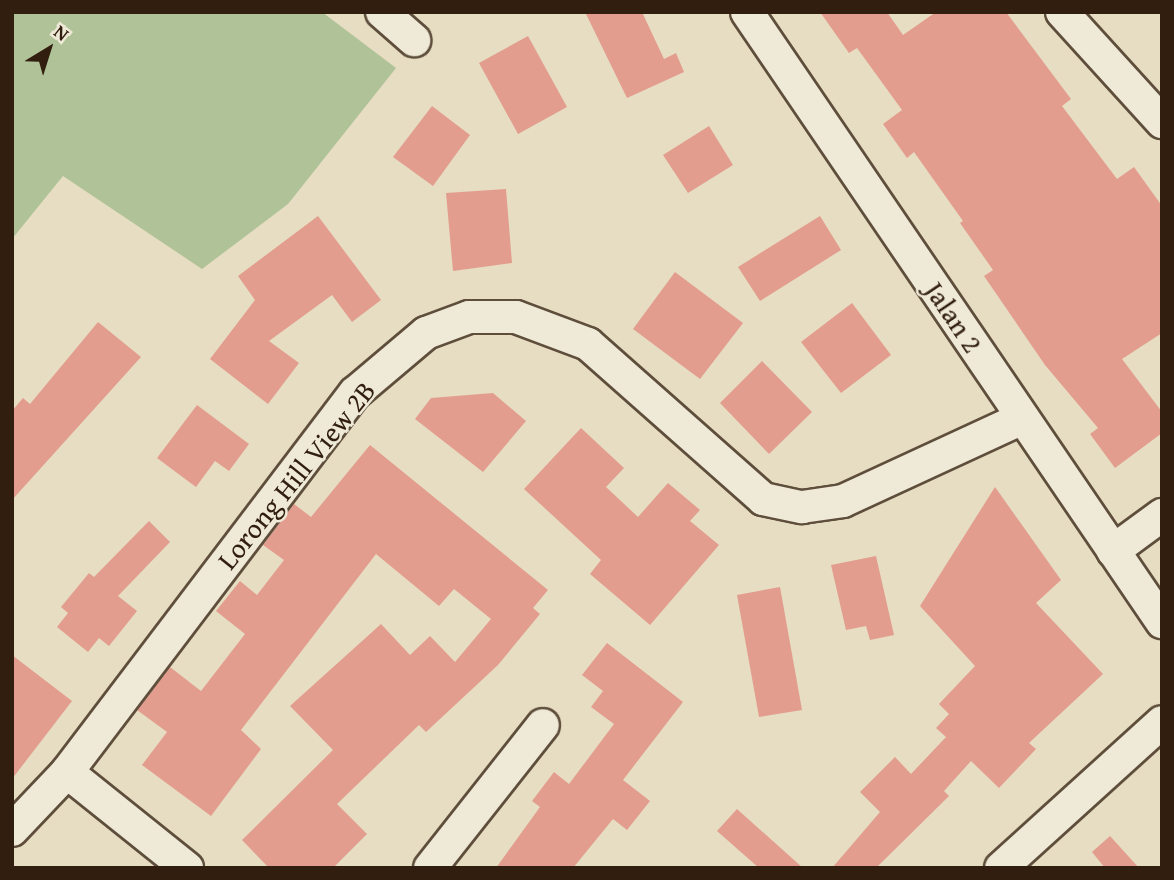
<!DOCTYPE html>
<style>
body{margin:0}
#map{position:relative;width:1174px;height:880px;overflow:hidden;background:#e6ddc2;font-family:"Gentium Book Plus",serif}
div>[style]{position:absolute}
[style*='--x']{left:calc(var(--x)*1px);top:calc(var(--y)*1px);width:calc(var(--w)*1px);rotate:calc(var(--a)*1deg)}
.green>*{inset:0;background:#b0c297}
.building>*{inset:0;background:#e39d8e}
.roads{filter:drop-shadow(2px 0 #5e4e3b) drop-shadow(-2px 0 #5e4e3b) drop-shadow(0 2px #5e4e3b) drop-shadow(0 -2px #5e4e3b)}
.street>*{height:32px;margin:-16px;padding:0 16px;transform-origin:16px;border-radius:16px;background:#efe9d7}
span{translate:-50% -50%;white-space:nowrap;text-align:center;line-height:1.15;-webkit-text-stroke:5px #efe9d7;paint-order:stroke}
.street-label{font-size:28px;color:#311e0e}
.frame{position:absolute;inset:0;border:14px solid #311e0e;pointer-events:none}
.north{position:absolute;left:14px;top:14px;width:70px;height:70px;-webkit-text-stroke:5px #efe9d7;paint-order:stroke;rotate:38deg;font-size:19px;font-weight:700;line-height:28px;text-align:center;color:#311e0e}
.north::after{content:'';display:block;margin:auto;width:24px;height:32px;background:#311e0e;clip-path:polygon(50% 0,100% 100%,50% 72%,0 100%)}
</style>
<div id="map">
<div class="green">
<div style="clip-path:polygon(12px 12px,322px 12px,396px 68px,288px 204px,202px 269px,63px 176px,12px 239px)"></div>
</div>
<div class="building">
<div style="clip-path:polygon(585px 12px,642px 12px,664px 59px,676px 53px,684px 72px,627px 98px)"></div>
<div style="clip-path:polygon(820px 12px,887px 12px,903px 35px,936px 12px,1006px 12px,1071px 99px,1062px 106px,1117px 179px,1134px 167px,1162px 206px,1162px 333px,1122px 359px,1162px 412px,1162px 433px,1115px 468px,1090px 434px,1098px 428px,1045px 365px,984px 276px,993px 270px,960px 223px,963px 221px,914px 152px,907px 158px,883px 124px,902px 110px,857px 48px,849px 53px)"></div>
<div style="clip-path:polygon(528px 36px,567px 107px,518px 134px,479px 63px)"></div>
<div style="clip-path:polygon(432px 106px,470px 135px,433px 186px,393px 157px)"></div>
<div style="clip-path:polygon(709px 126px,733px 165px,688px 193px,663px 155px)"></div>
<div style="clip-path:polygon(506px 189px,512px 263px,453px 271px,446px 193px)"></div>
<div style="clip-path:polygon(318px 216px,381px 300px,352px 322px,332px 295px,269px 341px,299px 363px,268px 404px,210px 359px,255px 300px,238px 276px)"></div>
<div style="clip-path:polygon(820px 216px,841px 250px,760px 301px,738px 267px)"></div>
<div style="clip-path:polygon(675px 272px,743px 323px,700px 379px,633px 329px)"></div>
<div style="clip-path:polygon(852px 303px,891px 355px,841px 393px,801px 342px)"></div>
<div style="clip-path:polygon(98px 322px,141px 357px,12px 500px,12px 411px,23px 398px,30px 404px)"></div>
<div style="clip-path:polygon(762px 361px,812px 412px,769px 454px,720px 403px)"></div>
<div style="clip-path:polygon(493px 393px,526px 421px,483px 472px,415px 419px,431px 398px)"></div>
<div style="clip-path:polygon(197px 405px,249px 444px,229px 471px,215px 461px,196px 487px,157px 458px)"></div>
<div style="clip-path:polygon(581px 428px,624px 468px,606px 487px,638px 517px,668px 483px,700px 510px,690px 521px,719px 545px,650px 625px,590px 574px,601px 560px,524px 489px)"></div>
<div style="clip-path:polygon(370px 445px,548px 590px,533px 608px,540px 614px,498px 665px,426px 732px,419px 725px,337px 804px,367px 834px,333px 868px,269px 868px,242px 840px,333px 750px,290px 706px,381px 624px,410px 655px,430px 636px,455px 662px,491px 619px,454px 589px,439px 606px,376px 554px,241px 730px,261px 749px,211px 816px,142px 765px,167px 732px,137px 710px,170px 667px,201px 691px,245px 634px,216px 611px,240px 581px,257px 595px,284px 560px,263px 545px,294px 504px,311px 517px)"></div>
<div style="clip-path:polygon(995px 487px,1061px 580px,1036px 603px,1103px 674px,1029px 743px,1036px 749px,999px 788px,971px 761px,944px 791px,949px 796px,876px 868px,832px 868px,880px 812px,860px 792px,895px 757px,911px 774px,946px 737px,936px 728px,949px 714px,939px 704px,975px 666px,920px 606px)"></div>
<div style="clip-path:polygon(149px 521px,170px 542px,118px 596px,137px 611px,109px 646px,99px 638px,88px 652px,57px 627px,68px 613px,61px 607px,89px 573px,94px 577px)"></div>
<div style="clip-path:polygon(876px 556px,894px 635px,870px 640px,866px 626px,846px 630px,831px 565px)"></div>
<div style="clip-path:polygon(780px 587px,802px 710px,759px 717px,737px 595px)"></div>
<div style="clip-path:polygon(607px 643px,683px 702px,623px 780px,650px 801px,627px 830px,613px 819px,573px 868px,496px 868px,540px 807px,532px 801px,554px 772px,569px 784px,614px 724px,591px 707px,603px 691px,582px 675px)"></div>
<div style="clip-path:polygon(12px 655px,72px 701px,12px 779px)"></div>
<div style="clip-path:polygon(737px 809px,803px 868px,759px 868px,717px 831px)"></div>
<div style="clip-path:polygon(1110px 836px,1139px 868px,1105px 868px,1092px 852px)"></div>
</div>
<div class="roads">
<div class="street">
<div style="--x:382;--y:12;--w:43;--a:41.2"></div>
<div style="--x:747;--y:12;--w:738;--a:55.77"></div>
<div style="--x:1062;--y:12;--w:149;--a:47.7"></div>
<div style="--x:1113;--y:551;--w:61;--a:-36.3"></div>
<div style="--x:67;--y:772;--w:154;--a:38.7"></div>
<div style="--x:12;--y:830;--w:80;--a:-46.5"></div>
<div style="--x:67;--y:772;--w:476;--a:-52.8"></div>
<div style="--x:355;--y:393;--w:93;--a:-40.2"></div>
<div style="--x:426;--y:333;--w:46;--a:-20.4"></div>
<div style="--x:469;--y:317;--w:47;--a:0"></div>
<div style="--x:516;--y:317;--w:77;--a:20.6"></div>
<div style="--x:588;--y:344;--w:234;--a:41.5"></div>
<div style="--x:763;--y:499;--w:40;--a:12"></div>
<div style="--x:802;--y:507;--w:41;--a:-8.3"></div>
<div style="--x:843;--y:501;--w:198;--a:-24.8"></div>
<div style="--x:430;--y:868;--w:182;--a:-51.7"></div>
<div style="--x:1001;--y:868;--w:217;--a:-42.2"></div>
</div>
</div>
<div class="street-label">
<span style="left:954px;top:317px;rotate:56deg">Jalan 2</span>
<span style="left:296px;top:475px;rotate:-51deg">Lorong Hill View 2B</span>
</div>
<div class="frame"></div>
<div class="north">N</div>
</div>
